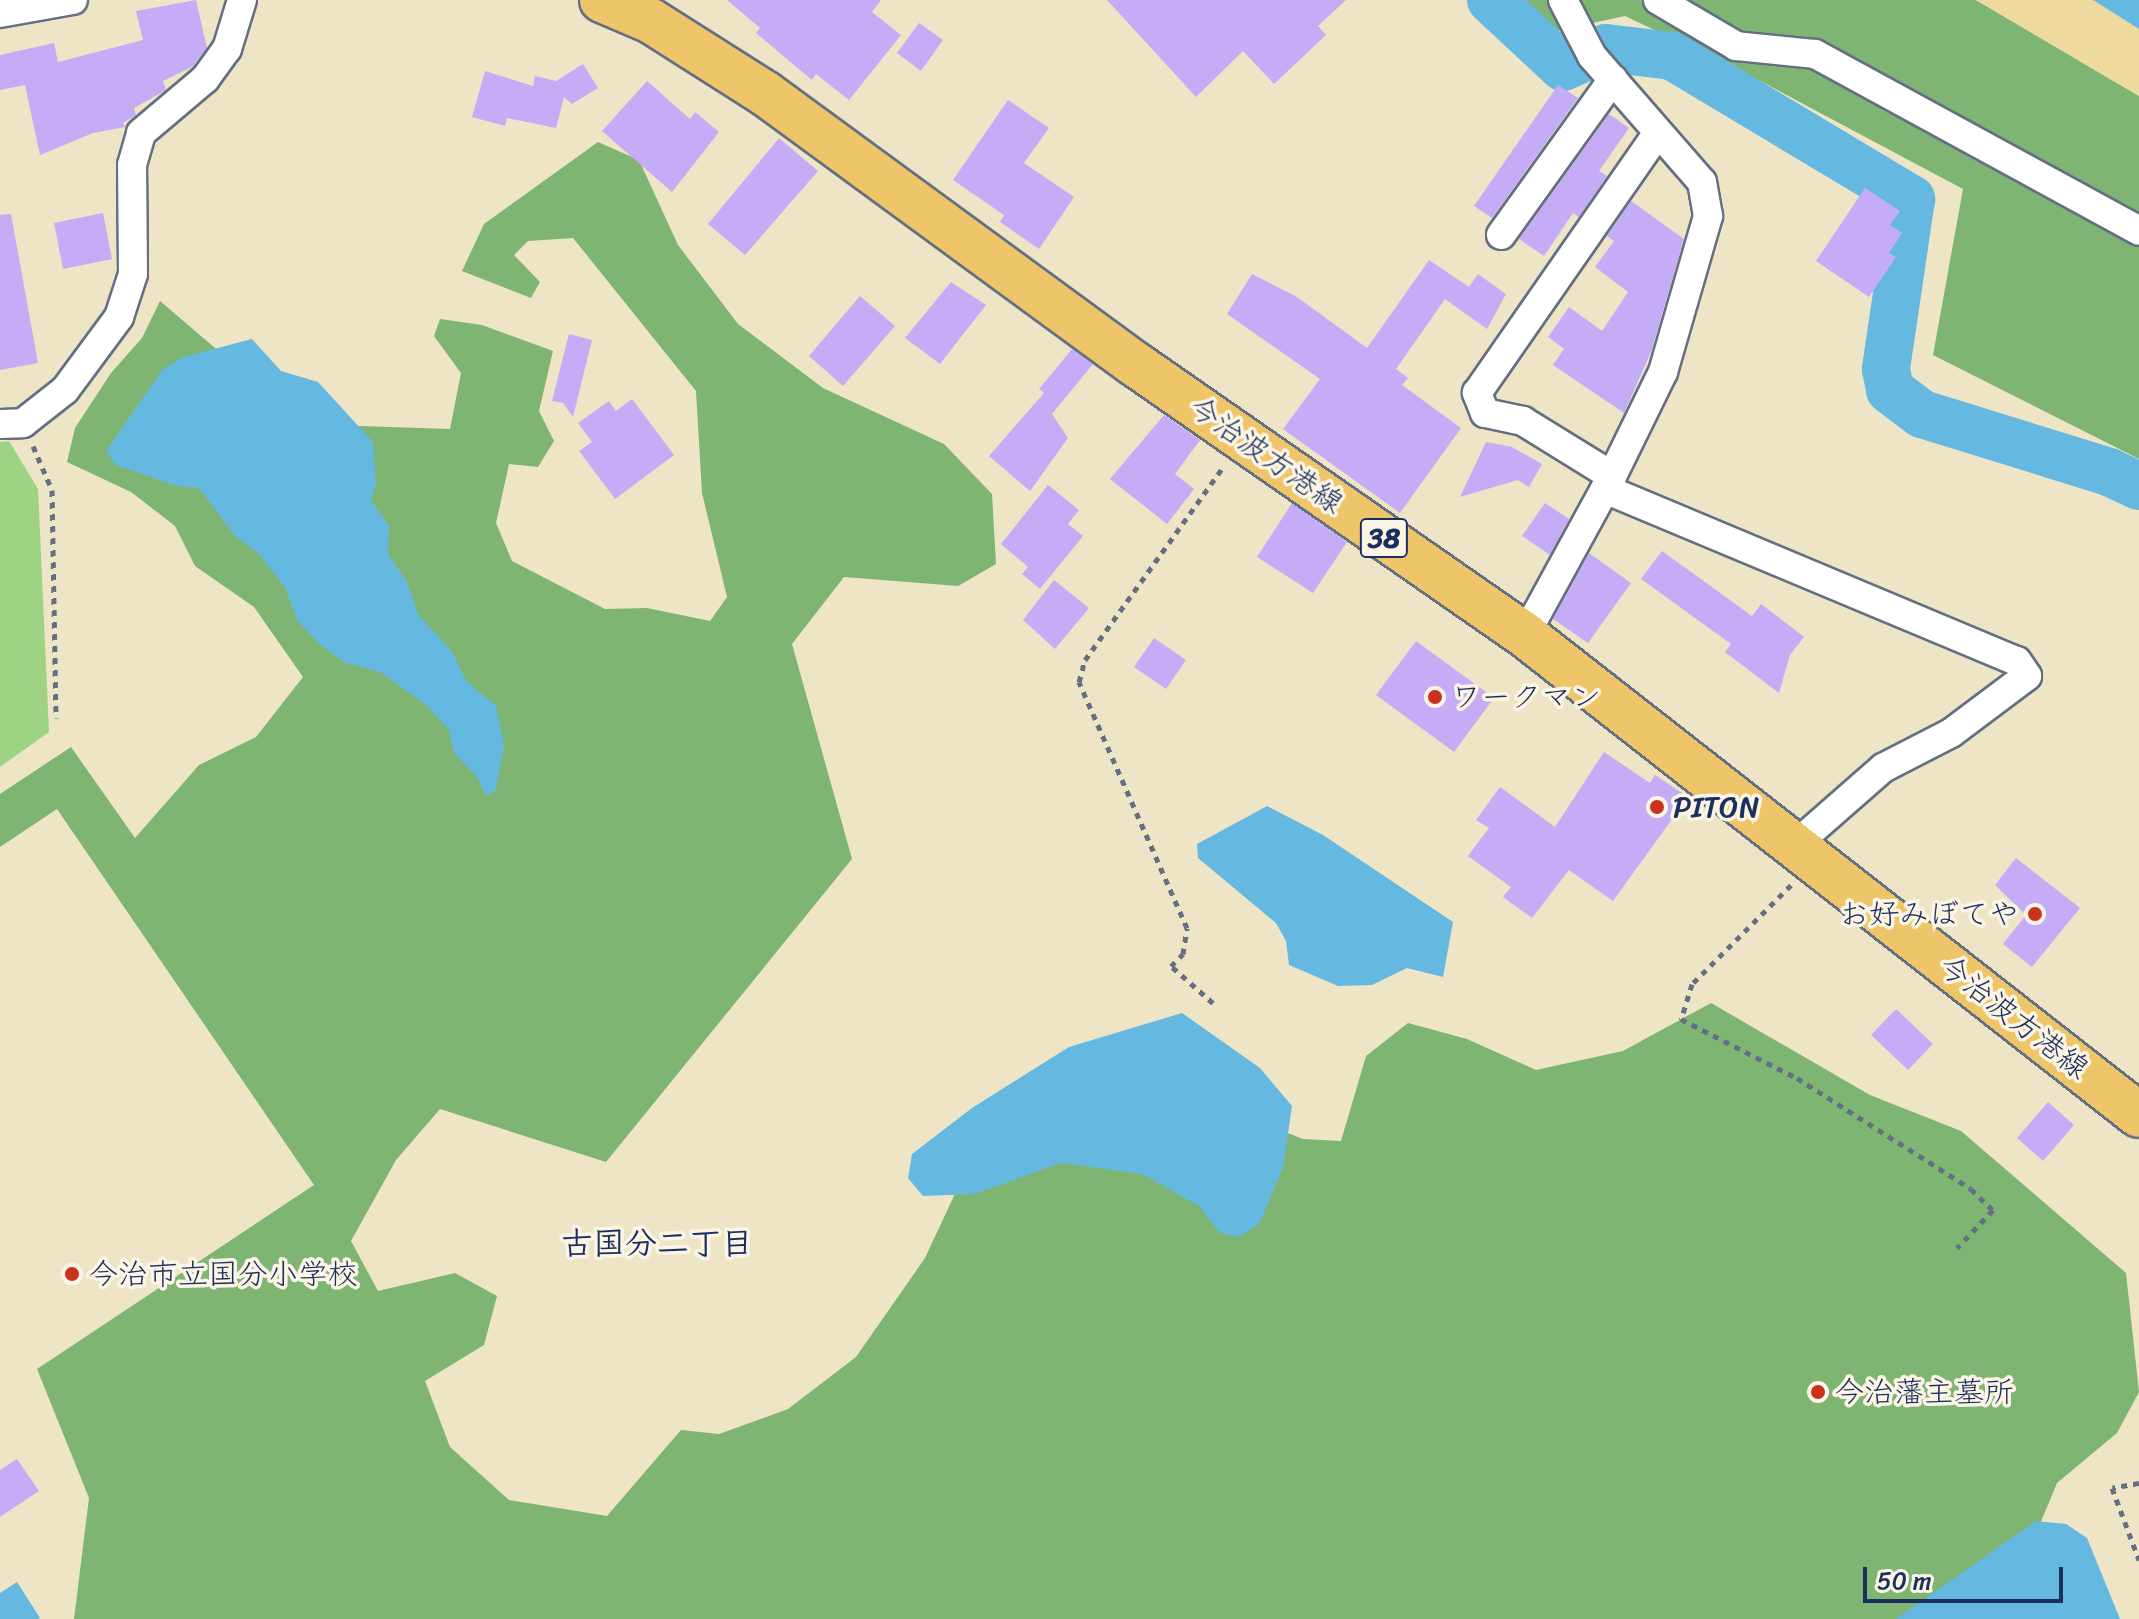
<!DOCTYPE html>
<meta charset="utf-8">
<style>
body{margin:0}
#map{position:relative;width:2139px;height:1619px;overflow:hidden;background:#ede5c6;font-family:Sriracha,"Klee One",sans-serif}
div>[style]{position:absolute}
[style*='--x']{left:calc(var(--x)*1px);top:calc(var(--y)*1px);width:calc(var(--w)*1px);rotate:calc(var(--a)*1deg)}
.green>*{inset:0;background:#9ed384}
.forest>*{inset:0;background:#7eb572}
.sand>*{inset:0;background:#eeda9e}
.water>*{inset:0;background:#65b9e1}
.river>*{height:48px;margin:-24px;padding:0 24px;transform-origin:24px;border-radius:24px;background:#65b9e1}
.building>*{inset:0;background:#c5acf6}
.path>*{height:5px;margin-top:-2.5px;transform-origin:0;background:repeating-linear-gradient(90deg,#646f82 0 6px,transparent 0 12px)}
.roads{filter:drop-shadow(2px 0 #646f82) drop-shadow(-2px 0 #646f82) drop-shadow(0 2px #646f82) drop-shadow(0 -2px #646f82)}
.minor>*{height:28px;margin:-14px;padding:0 14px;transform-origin:14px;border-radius:14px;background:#fff}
.primary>*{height:44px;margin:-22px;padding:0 22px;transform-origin:22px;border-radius:22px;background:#eec569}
.dots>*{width:22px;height:22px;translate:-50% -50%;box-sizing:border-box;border:4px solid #fcf5e5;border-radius:50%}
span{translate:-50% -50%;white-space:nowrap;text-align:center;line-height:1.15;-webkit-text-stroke:7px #fcf5e5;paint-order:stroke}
.shield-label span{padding:2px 6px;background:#fcf5e5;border:2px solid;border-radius:6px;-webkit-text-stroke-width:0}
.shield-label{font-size:28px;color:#1b2f5e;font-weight:700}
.street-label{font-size:30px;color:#1b2f5e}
.poi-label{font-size:30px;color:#1b2f5e}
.left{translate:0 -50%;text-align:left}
.right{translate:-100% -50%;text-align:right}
.neighbourhood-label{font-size:32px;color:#1b2f5e;font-weight:700}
.scale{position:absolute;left:1863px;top:1567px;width:200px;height:36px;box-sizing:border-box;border:4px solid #1b2f5e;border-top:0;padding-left:10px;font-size:24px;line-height:28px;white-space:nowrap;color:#1b2f5e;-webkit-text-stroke:6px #fcf5e5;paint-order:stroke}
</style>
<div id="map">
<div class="green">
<div style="clip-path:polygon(9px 441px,38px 489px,49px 732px,0 767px,0 442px)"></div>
</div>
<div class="forest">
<div style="clip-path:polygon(1519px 0,1976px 0,2139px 96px,2139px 459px,1933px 355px,1963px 189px,1749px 75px,1625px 16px,1555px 31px)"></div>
<div style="clip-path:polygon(598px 142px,639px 160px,678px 245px,738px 324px,823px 388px,944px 444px,992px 494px,996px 564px,958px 586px,844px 577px,792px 644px,852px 859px,606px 1162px,440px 1109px,396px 1160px,351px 1241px,378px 1291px,455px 1273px,497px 1296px,484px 1345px,425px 1381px,450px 1447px,509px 1500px,607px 1516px,681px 1430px,719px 1434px,788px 1409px,856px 1357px,925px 1258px,974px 1153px,1180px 1091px,1303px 1139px,1341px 1141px,1366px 1056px,1408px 1023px,1467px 1039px,1536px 1070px,1623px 1051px,1711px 1003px,1870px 1095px,1961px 1131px,2126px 1273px,2139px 1392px,2117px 1433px,2057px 1483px,2015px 1584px,2049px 1619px,74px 1619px,89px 1498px,37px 1369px,314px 1185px,57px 809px,0 847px,0 794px,71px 747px,135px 838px,199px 765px,256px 737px,303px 677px,254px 607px,195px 566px,175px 526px,131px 492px,67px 462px,75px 428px,111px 373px,142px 338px,160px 301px,229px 360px,330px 425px,450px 429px,461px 373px,434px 336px,440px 319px,482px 325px,553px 351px,539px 411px,554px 441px,538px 467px,509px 464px,496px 523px,512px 561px,605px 609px,647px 608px,710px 621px,727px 597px,702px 493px,696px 391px,573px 238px,528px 241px,514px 255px,540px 282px,531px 298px,462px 271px,484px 224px)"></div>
</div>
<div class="sand">
<div style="clip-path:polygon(1976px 0,2093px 0,2139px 29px,2139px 96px)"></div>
</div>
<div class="water">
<div style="clip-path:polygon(2093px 0,2139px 0,2139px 29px)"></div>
<div style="clip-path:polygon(252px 339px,281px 371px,318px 382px,373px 442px,376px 486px,371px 500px,389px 526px,388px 554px,407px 582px,418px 614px,453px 653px,466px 681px,496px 706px,504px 745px,496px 790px,486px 796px,477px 777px,454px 753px,449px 730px,427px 706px,382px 673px,344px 662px,319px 644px,297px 620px,285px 587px,259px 554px,235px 536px,199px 488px,176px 486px,116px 465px,106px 451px,163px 369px,183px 357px)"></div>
<div style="clip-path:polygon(1267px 806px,1323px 835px,1453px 922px,1443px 977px,1407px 968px,1372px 985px,1338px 986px,1289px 965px,1286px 941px,1276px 923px,1198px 858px,1197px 844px)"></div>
<div style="clip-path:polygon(1182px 1013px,1260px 1068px,1292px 1106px,1283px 1168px,1259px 1224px,1239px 1237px,1220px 1233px,1199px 1206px,1142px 1174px,1061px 1163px,975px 1194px,923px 1196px,908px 1178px,912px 1154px,972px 1108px,1069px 1047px)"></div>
<div style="clip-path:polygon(2036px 1521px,2066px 1524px,2087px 1538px,2120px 1619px,1896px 1619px)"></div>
<div style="clip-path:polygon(17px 1582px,40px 1618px,38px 1619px,0 1619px,0 1593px)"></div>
</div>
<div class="river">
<div style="--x:1491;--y:0;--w:98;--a:42.9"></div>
<div style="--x:1563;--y:67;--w:47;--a:-23.8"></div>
<div style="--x:1606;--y:48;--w:66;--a:6.9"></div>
<div style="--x:1672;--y:56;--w:279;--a:30.9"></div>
<div style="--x:1911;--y:199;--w:172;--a:98.4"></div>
<div style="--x:1886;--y:369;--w:21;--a:79"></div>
<div style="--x:1890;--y:390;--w:40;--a:37"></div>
<div style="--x:1922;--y:414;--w:196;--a:17.2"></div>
<div style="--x:2109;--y:472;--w:33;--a:25"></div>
</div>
<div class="building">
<div style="clip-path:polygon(196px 0,207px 48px,192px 67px,163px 81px,166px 90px,134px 108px,136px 115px,123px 123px,125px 127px,93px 133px,40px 155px,25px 85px,0 90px,0 55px,54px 43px,58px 62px,143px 40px,136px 11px)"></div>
<div style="clip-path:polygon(727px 0,881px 0,872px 12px,901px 35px,849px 100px,816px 74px,812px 80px,756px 33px,760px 28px)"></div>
<div style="clip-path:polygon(1107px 0,1346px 0,1318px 26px,1326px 35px,1274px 84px,1243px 51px,1196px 97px)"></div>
<div style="clip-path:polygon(919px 23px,943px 40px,921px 71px,897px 53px)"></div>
<div style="clip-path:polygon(583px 64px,598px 88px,572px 104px,564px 97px,556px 128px,507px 118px,505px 126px,472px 117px,485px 71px,533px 86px,535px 76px,556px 81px)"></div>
<div style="clip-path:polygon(647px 81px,690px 119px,695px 112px,719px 132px,672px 192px,602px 131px)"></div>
<div style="clip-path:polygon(1558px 85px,1578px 98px,1492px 218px,1474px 206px)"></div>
<div style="clip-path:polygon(1008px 100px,1049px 128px,1024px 163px,1074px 197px,1039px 249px,1000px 222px,1004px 215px,953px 180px)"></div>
<div style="clip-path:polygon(1609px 114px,1629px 128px,1599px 171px,1607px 176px,1579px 217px,1573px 213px,1544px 256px,1519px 239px)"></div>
<div style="clip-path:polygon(779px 138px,818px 171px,745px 255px,708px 224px)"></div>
<div style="clip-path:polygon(1865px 188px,1900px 211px,1890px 225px,1902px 233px,1889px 253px,1896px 257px,1869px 297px,1816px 261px)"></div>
<div style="clip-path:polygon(1631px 201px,1684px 239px,1651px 352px,1624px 413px,1553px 365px,1564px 349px,1548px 337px,1569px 307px,1602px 331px,1628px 292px,1595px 267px,1614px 241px,1607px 236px)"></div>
<div style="clip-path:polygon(103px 213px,112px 259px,63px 269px,54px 223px)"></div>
<div style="clip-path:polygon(11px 214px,38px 363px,0 370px,0 215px)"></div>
<div style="clip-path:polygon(1429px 260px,1469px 287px,1478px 274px,1506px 294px,1487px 329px,1445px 299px,1396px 369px,1408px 378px,1402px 385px,1461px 428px,1400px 513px,1283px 429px,1320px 379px,1227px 314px,1252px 274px,1297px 297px,1367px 348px)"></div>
<div style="clip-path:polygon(951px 282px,986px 305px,940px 364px,905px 338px)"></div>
<div style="clip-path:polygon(860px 296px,895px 326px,843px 386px,809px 356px)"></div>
<div style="clip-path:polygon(569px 334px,592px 340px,573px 417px,563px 403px,552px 401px)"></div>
<div style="clip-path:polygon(1072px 349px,1093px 364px,1052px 414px,1068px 438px,1030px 491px,989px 456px,1044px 393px,1039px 389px)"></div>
<div style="clip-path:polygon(632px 399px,674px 455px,615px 499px,579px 451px,592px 442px,578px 423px,609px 401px,616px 411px)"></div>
<div style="clip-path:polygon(1164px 415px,1200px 440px,1175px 474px,1194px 489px,1167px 524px,1110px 479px)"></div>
<div style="clip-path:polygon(1486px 442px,1512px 447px,1542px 464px,1529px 487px,1518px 480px,1460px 497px)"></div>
<div style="clip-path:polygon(1048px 485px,1079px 510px,1068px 524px,1083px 536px,1040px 589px,1022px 574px,1028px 567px,1001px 544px)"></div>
<div style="clip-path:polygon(1292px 503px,1347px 542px,1313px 593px,1257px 557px)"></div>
<div style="clip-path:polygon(1545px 503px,1569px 519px,1550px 555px,1522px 536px)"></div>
<div style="clip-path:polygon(1662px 551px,1752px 616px,1761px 604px,1804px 637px,1790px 655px,1779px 693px,1725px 652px,1731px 644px,1641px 579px)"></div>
<div style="clip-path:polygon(1589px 553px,1631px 583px,1588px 643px,1553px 619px)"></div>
<div style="clip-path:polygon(1054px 580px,1089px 608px,1055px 649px,1023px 620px)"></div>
<div style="clip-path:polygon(1154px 638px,1186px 660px,1166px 689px,1134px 667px)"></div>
<div style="clip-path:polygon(1416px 641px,1494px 698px,1454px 752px,1376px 695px)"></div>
<div style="clip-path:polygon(1604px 752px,1650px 783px,1655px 775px,1688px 797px,1613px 901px,1569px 870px,1532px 918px,1503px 897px,1511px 887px,1468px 856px,1489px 828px,1476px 820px,1500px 787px,1555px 827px)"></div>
<div style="clip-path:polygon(2016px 858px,2080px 908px,2032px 967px,2003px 944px,2026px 915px,1995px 885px)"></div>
<div style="clip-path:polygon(1896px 1009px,1933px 1044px,1908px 1070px,1871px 1035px)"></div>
<div style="clip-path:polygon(2048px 1102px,2074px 1125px,2043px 1161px,2017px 1138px)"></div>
<div style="clip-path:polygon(17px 1459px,39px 1491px,0 1517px,0 1470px)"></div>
</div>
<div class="path">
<div style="--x:33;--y:446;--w:48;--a:66.6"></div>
<div style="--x:52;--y:490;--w:228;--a:89"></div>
<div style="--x:1791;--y:885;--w:140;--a:135"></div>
<div style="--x:1692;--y:984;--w:37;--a:107"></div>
<div style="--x:1681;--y:1019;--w:130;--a:27"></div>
<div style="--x:1797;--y:1078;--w:206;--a:32.5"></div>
<div style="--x:1971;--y:1189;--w:30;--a:44"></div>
<div style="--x:1993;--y:1210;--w:52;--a:133.5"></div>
<div style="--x:1213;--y:1003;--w:56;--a:-138.6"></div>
<div style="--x:1171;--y:966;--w:17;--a:-45"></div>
<div style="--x:1183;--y:954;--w:26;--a:-81"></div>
<div style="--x:1187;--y:928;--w:269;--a:-113.7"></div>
<div style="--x:1079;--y:682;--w:23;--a:-75"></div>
<div style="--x:1085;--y:660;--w:239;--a:-54.4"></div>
<div style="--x:2139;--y:1483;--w:27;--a:170"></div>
<div style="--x:2112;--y:1488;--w:77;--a:69.4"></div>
</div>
<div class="roads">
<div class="minor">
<div style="--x:1563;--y:0;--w:63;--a:62.6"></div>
<div style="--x:1592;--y:56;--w:167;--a:48.9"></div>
<div style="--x:1702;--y:182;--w:35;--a:80"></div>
<div style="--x:1708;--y:216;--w:162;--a:106.1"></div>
<div style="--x:1663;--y:372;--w:116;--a:116.1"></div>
<div style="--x:1658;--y:0;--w:91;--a:30.5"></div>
<div style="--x:1736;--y:46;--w:79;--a:5.8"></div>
<div style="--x:1815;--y:54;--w:369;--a:28.6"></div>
<div style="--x:0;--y:13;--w:74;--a:-10.1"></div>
<div style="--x:1501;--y:235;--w:192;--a:-54.3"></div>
<div style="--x:0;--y:424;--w:23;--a:-2"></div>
<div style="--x:23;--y:423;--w:53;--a:-38.2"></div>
<div style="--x:65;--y:390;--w:91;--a:-53.5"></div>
<div style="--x:119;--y:317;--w:45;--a:-72"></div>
<div style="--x:133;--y:274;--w:109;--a:-90.5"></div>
<div style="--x:132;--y:165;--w:33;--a:-74"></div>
<div style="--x:141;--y:133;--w:84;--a:-40.2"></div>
<div style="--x:205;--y:79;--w:37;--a:-54"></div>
<div style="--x:227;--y:49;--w:51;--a:-73"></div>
<div style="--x:1605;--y:489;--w:446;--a:22.7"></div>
<div style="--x:2017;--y:661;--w:18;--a:56"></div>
<div style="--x:2027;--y:676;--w:95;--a:143.1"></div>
<div style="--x:1951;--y:733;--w:76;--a:152.8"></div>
<div style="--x:1883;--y:768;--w:118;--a:138.8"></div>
<div style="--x:1525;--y:635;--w:181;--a:-61.3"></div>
<div style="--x:1612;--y:476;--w:105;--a:-148.3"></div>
<div style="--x:1523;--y:421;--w:39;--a:-168"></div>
<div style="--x:1485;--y:413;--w:22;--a:-112"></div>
<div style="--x:1477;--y:393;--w:317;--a:-55.2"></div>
</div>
<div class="primary">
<div style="--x:602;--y:0;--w:53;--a:23.2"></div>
<div style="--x:651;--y:21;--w:136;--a:32.4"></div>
<div style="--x:766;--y:94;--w:457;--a:36.2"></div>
<div style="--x:1135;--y:364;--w:475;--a:34.8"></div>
<div style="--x:1525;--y:635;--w:779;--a:38.02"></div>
</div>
</div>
<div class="dots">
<div style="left:1435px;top:697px;background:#c8321e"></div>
<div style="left:1657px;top:807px;background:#c8321e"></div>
<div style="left:2035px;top:914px;background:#c8321e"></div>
<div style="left:72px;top:1274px;background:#c8321e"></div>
<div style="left:1818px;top:1392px;background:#c8321e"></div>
</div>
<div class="shield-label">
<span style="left:1384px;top:538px">38</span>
</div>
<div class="street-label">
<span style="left:1266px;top:455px;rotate:35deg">今治波方港線</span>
<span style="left:2014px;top:1017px;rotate:38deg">今治波方港線</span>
</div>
<div class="poi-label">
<span class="left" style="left:1451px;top:697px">ワークマン</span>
<span class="left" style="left:1673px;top:807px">PITON</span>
<span class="right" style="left:2019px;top:914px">お好みぼてや</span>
<span class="left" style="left:88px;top:1274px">今治市立国分小学校</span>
<span class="left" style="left:1834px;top:1392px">今治藩主墓所</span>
</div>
<div class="neighbourhood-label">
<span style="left:657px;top:1244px">古国分二丁目</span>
</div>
<div class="scale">50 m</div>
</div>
